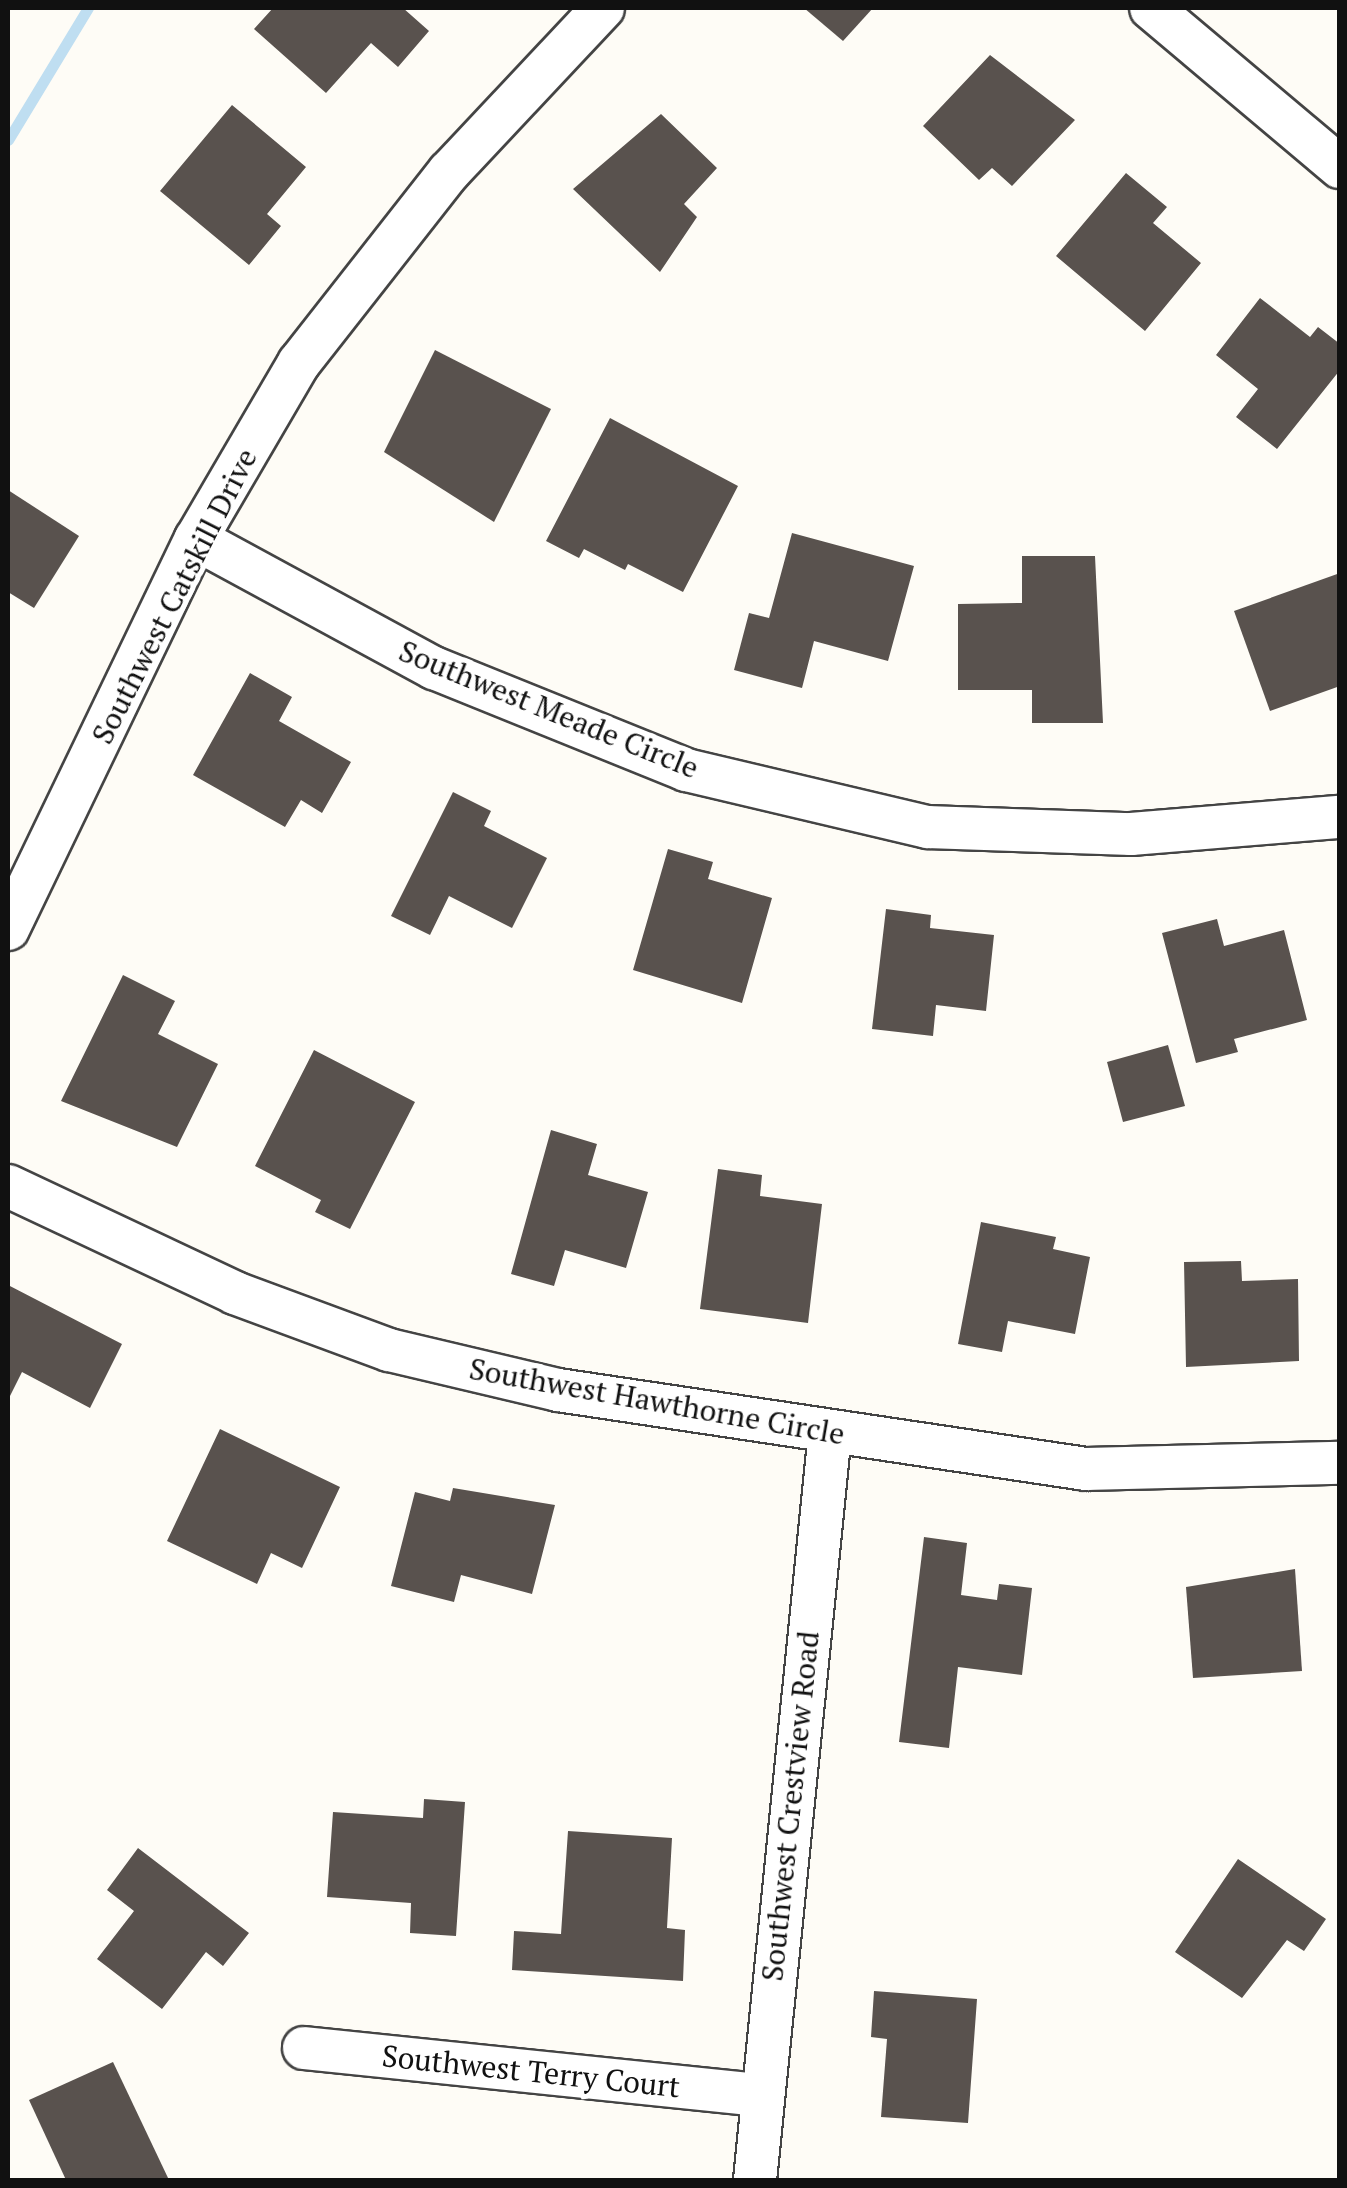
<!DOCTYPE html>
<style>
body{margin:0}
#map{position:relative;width:1347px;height:2188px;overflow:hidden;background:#fefcf6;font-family:"PT Serif",serif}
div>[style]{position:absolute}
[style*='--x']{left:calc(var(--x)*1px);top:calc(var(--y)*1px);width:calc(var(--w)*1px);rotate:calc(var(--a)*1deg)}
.stream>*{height:11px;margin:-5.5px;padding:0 5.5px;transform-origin:5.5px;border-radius:5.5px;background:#bfdef1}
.building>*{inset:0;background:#59524e}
.roads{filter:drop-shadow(2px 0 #444) drop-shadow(-2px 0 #444) drop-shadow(0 2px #444) drop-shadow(0 -2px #444)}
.street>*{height:42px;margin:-21px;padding:0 21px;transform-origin:21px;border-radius:21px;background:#fff}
span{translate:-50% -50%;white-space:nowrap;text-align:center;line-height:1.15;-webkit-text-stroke:10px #fff;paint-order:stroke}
.street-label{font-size:30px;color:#111}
.frame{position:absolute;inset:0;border:10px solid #111;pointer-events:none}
</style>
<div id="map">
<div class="stream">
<div style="--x:8;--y:140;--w:154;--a:-58.8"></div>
</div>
<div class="building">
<div style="clip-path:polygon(273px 8px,403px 8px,429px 31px,398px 67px,371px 43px,326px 93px,254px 29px)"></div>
<div style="clip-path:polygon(804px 8px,873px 8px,843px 41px)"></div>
<div style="clip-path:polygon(990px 55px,1075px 120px,1012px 186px,992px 168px,979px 180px,923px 126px)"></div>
<div style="clip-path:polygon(232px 105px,306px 167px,267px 214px,281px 226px,249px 265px,160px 191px)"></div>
<div style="clip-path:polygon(661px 114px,717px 168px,684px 204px,697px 217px,660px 272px,573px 189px)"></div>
<div style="clip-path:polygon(1126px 173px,1167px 207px,1153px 223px,1201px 263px,1145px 331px,1056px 256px)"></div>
<div style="clip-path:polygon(1260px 298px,1310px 337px,1318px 327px,1340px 344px,1340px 370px,1277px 449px,1236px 417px,1258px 389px,1216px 355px)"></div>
<div style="clip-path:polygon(435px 350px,551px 409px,494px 522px,384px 452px)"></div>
<div style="clip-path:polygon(610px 418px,738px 486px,683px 592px,628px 564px,625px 570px,584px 549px,579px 558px,546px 541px)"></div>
<div style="clip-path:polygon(8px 490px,79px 536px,34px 608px,8px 592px)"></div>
<div style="clip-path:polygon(792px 533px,914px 566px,888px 661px,814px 641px,802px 688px,734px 670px,749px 613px,769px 618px)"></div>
<div style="clip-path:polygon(1022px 556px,1095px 556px,1103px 723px,1032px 723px,1032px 690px,958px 690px,958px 604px,1022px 603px)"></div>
<div style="clip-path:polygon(1340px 573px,1340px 686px,1270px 711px,1234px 611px)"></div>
<div style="clip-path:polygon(250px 673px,292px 697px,279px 721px,351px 762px,322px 813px,301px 800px,285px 827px,193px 775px)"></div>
<div style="clip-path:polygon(453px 792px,491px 811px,484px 826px,547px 858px,512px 928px,449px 896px,430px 935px,391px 916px)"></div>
<div style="clip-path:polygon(668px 849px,713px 862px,708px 879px,772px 898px,742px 1003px,633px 970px)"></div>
<div style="clip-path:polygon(886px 909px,931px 915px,930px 928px,994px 935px,986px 1011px,936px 1005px,933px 1036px,872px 1029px)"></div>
<div style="clip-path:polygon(1217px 919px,1224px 946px,1284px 930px,1307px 1020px,1234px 1039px,1238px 1052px,1196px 1063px,1162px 933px)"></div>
<div style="clip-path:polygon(123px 975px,175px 1001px,158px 1034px,218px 1064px,177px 1147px,61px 1101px)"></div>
<div style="clip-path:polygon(1168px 1045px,1185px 1106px,1123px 1122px,1107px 1062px)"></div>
<div style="clip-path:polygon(314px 1050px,415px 1102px,350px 1229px,315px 1212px,321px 1200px,255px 1166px)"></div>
<div style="clip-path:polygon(551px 1130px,597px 1144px,588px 1175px,648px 1192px,626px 1268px,565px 1250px,554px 1286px,511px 1274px)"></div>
<div style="clip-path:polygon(718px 1169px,762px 1175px,760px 1196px,822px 1204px,808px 1323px,700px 1309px)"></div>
<div style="clip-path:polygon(981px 1222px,1056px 1237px,1053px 1249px,1090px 1257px,1075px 1334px,1008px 1321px,1002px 1352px,958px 1344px)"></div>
<div style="clip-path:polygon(1241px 1261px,1242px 1281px,1298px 1279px,1299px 1361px,1186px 1367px,1184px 1262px)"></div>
<div style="clip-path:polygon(8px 1285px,122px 1344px,90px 1408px,22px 1372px,8px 1400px)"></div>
<div style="clip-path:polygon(220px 1429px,340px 1487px,302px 1568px,271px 1553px,257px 1584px,167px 1541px)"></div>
<div style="clip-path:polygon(453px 1488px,555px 1505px,532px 1594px,461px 1575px,454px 1602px,391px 1586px,415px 1492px,450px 1501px)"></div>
<div style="clip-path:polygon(924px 1537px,967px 1543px,961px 1595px,997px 1600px,999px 1584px,1032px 1588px,1022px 1675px,958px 1667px,949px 1748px,899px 1742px)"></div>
<div style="clip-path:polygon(1295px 1569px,1302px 1671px,1193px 1678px,1186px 1587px)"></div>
<div style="clip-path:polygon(424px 1799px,465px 1802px,456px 1936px,410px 1933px,411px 1903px,327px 1897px,333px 1812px,423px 1818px)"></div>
<div style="clip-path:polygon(568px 1831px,672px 1838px,667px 1928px,685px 1930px,683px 1981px,512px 1970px,514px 1931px,561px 1934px)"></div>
<div style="clip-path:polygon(138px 1848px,249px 1933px,223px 1966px,206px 1952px,162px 2009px,97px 1959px,134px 1911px,107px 1890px)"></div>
<div style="clip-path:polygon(1238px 1859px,1326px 1919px,1304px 1951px,1287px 1940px,1242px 1998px,1175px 1952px)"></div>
<div style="clip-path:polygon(874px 1991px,977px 1999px,968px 2123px,881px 2117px,887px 2039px,871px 2037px)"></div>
<div style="clip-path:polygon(113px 2062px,169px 2180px,66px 2180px,29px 2100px)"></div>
</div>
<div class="roads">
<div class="street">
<div style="--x:1151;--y:8;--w:247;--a:40.1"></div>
<div style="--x:196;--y:539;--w:271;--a:28.5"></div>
<div style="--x:434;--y:668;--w:272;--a:22"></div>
<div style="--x:686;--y:770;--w:248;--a:13.3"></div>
<div style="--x:927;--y:827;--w:204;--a:2"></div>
<div style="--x:1131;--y:834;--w:210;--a:-4.7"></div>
<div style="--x:8;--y:929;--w:433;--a:-64.3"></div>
<div style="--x:196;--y:539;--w:204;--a:-59.7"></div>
<div style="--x:299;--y:363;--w:243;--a:-51.9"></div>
<div style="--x:449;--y:172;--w:225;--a:-46.8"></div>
<div style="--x:8;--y:1186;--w:251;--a:25.2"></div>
<div style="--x:235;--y:1293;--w:164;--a:20.3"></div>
<div style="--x:389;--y:1350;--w:174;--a:13.3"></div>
<div style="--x:558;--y:1390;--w:534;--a:8.51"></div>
<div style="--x:1086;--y:1469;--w:254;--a:-1.4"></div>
<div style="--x:304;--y:2048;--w:457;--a:5.9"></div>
<div style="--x:755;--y:2180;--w:752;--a:-84.27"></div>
</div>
</div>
<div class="street-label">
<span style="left:174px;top:596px;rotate:-63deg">Southwest Catskill Drive</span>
<span style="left:549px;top:709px;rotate:22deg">Southwest Meade Circle</span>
<span style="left:657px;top:1401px;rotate:10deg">Southwest Hawthorne Circle</span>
<span style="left:790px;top:1806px;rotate:-84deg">Southwest Crestview Road</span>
<span style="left:531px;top:2071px;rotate:6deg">Southwest Terry Court</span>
</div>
<div class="frame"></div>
</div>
